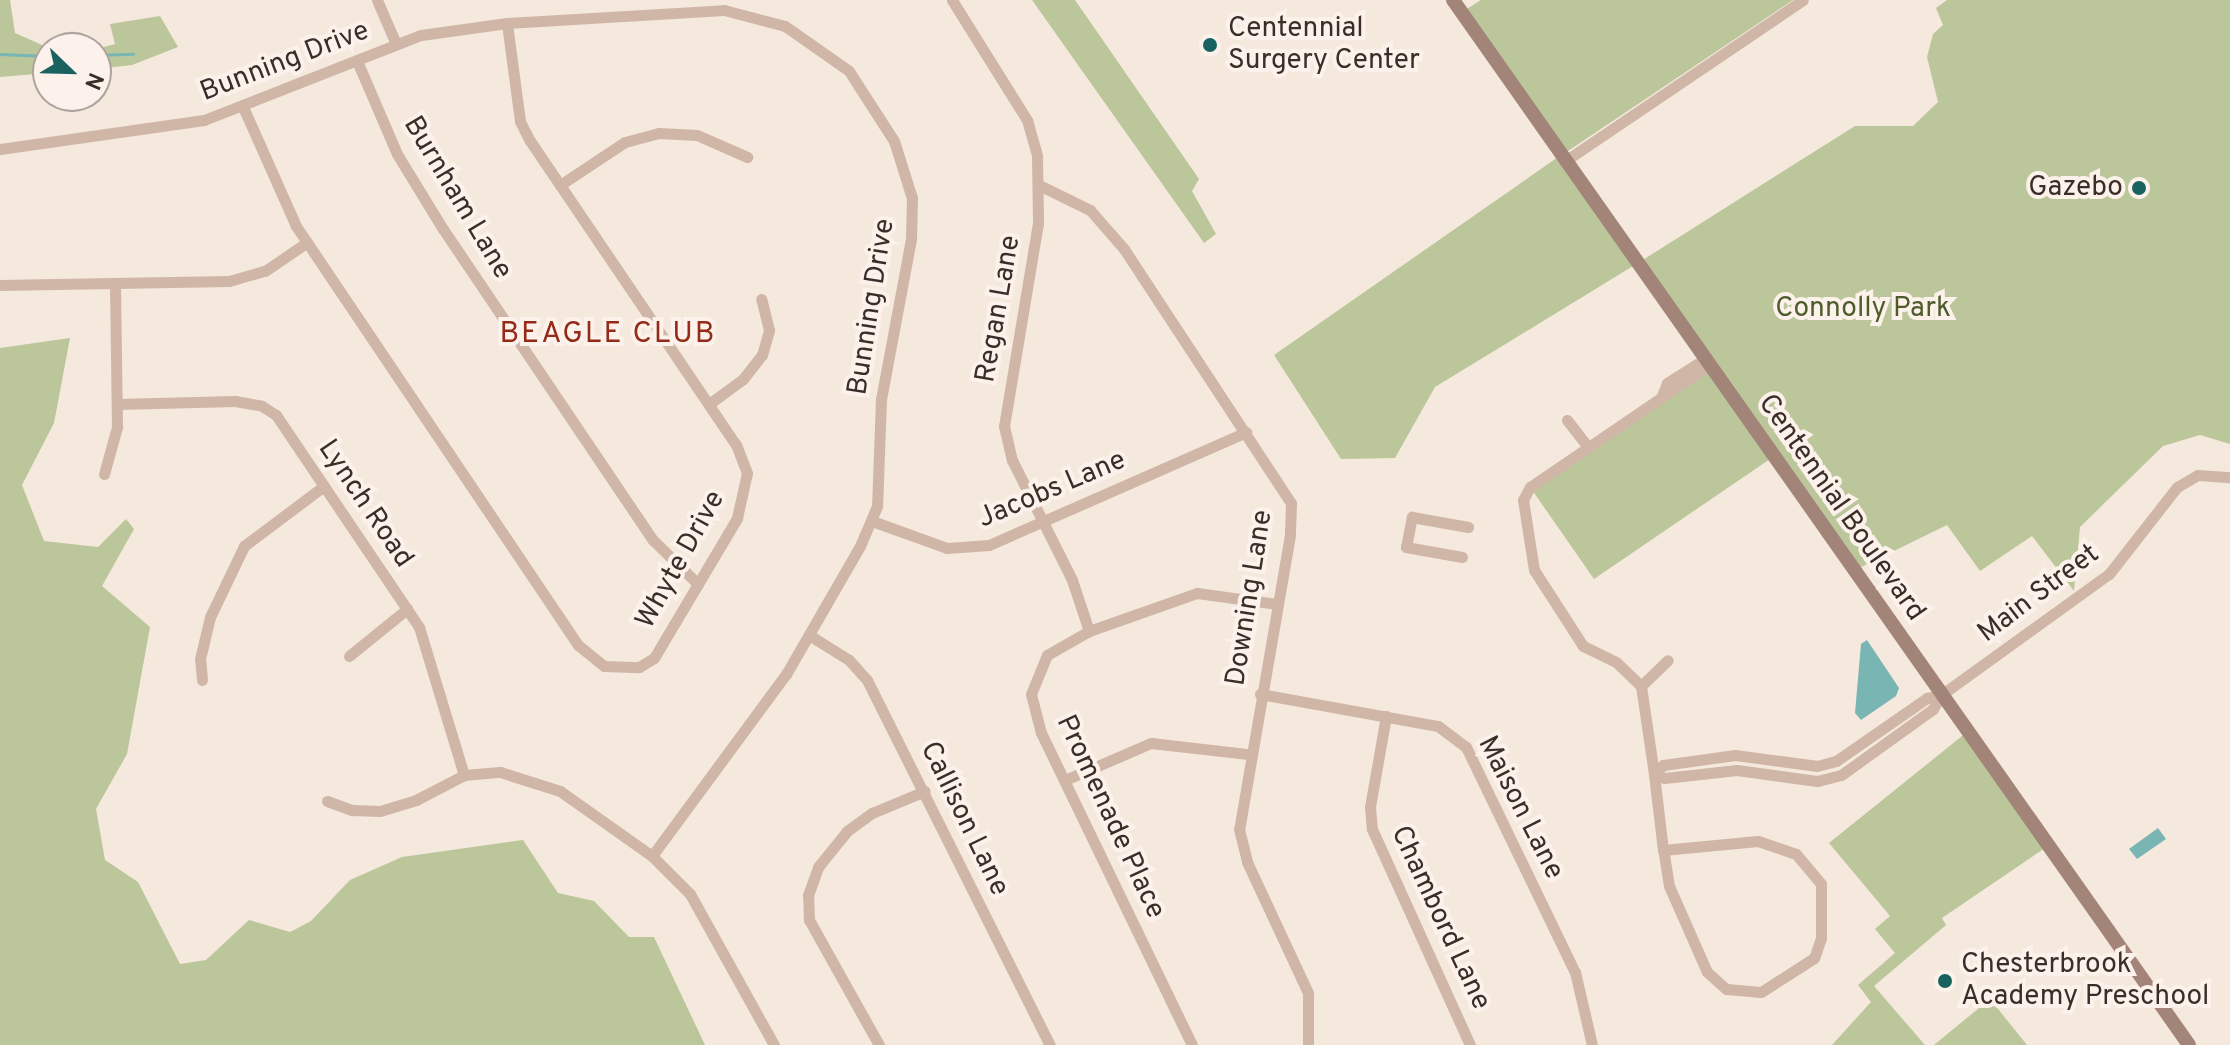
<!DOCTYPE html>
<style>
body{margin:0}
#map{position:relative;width:2230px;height:1045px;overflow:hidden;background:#f5e8dd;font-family:Overpass,sans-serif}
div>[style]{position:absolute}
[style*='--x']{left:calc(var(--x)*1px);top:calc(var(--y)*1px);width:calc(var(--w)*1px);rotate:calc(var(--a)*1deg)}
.green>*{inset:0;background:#bcc69b}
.water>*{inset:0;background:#79b6b3}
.stream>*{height:3px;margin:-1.5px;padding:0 1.5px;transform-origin:1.5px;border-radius:1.5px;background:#79b6b3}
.minor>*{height:11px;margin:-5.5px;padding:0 5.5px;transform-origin:5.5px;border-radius:5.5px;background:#cfb6a7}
.secondary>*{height:14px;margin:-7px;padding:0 7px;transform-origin:7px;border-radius:7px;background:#a38478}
.dots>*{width:22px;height:22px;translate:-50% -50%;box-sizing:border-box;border:4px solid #fcf2eb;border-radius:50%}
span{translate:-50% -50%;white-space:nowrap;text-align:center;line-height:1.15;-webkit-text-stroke:8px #fcf2eb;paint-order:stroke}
.poi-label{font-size:28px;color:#3b2d28}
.left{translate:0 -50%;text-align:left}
.right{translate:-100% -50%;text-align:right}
.street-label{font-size:28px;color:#3b2d28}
.park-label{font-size:28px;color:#4e5c29}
.neighbourhood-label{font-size:30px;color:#942b18;letter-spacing:2px}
.north{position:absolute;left:32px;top:32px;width:80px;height:80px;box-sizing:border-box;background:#fcf2eb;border:2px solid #afa39d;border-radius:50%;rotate:113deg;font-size:22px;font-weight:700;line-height:32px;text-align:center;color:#3b2d28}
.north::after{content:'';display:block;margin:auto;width:28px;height:36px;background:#196260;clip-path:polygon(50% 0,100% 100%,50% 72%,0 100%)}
</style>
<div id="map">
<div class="green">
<div style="clip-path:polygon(0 0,10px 0,15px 33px,49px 48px,48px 73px,0 77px)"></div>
<div style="clip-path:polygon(1032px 0,1075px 0,1199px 179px,1192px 191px,1216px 234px,1204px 243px)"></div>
<div style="clip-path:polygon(1481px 0,1793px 0,1562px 155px,1638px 263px,1855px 126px,1913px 126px,1938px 102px,1927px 57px,1933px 34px,1943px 25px,1936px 8px,1947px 0,2230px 0,2230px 444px,2200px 435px,2163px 446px,2080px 527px,2074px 591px,2032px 536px,1980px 571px,1947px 525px,1853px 571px,1773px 457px,1594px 579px,1530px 487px,1709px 365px,1638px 263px,1435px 387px,1395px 458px,1341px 459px,1274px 355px,1561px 155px,1462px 12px)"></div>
<div style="clip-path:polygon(160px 16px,178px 47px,132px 65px,96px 69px,96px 49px,115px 44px,110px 24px)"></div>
<div style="clip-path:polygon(70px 338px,54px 423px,22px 485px,44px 541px,98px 547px,126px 519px,134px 529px,102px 586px,150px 627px,127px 754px,96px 809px,105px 860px,138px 882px,180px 964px,206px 960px,249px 920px,290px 932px,311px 921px,350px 880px,402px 857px,523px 840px,558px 893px,594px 901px,629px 937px,654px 937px,705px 1045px,0 1045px,0 348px)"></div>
<div style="clip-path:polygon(1967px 732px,2048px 846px,1942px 918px,1946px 925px,1874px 986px,1925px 1045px,1832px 1045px,1871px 1002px,1858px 985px,1895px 953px,1875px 929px,1890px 916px,1829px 843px)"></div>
<div style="clip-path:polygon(1990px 999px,2027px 1045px,1934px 1045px)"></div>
</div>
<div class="water">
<div style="clip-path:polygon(1867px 640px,1899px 688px,1896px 696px,1861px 720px,1855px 713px,1861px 644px)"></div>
<div style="clip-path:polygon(2158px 828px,2166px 839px,2137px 859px,2129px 849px)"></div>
</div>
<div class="stream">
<div style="--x:0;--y:54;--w:48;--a:2.4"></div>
<div style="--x:96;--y:55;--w:37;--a:-2"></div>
</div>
<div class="minor">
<div style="--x:377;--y:0;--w:48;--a:66.6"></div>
<div style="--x:952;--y:0;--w:142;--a:58"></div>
<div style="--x:1027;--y:120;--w:37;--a:74"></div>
<div style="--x:1037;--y:156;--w:67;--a:89.1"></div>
<div style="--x:1038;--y:223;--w:206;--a:99.5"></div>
<div style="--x:1004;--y:426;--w:35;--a:77"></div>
<div style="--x:1012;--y:460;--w:134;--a:63.4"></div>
<div style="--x:1072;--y:580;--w:54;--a:71.6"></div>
<div style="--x:357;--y:61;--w:101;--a:66.7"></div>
<div style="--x:397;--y:154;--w:88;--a:58.5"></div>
<div style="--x:443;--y:229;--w:375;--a:56"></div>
<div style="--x:653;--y:540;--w:63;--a:44.4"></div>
<div style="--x:243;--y:107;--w:130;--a:66"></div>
<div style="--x:296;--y:226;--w:505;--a:56.06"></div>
<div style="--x:578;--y:645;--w:33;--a:39"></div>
<div style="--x:604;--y:666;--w:35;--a:2"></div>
<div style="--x:639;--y:667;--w:17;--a:-31"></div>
<div style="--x:654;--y:658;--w:163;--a:-59.3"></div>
<div style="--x:737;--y:518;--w:46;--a:-77.5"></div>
<div style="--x:747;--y:473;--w:30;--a:-111"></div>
<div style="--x:736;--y:445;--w:367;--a:-124.1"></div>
<div style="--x:530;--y:141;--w:22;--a:-117"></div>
<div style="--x:520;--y:121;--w:99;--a:-97.6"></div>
<div style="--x:0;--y:149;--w:206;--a:-8.1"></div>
<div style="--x:204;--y:120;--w:233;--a:-21.4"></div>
<div style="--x:421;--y:35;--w:87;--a:-7.9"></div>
<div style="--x:507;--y:23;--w:217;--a:-3.4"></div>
<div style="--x:724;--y:10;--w:63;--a:14.7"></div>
<div style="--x:785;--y:26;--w:78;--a:35.1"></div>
<div style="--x:849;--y:71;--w:83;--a:57.3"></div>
<div style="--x:894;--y:141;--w:60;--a:72.5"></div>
<div style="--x:912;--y:198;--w:41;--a:91.4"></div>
<div style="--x:911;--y:239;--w:163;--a:100.6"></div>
<div style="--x:881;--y:399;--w:107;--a:92.1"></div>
<div style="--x:877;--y:506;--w:43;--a:113"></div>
<div style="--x:860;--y:546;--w:148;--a:120"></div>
<div style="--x:786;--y:674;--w:226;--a:126.4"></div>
<div style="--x:1565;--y:161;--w:287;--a:-34.1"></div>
<div style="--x:560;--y:185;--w:78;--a:-33.5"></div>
<div style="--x:625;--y:142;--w:35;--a:-15"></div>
<div style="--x:659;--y:133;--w:38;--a:3"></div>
<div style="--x:697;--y:135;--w:55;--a:23.7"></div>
<div style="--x:1041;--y:186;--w:55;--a:26.1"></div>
<div style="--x:1090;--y:210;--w:52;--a:48.9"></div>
<div style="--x:1124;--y:249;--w:304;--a:56.7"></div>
<div style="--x:1291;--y:503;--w:32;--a:92"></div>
<div style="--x:1290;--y:535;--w:298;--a:99.8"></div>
<div style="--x:1239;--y:829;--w:34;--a:76"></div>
<div style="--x:1247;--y:862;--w:145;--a:65"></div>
<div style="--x:1308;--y:993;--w:52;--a:90"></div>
<div style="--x:0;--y:285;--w:229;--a:-1"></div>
<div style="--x:229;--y:281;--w:37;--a:-16"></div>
<div style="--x:265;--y:271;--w:50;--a:-34.3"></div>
<div style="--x:1661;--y:398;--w:16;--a:-68"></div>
<div style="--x:1667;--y:383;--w:45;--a:-32.3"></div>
<div style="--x:117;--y:404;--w:118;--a:-1.5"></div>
<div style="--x:235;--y:401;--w:27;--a:10"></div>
<div style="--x:262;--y:406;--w:17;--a:33"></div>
<div style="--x:276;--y:415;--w:256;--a:56"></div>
<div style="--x:419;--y:627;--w:155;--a:73.1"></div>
<div style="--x:709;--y:404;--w:42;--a:-36.3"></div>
<div style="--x:743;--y:379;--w:31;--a:-52"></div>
<div style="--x:762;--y:355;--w:26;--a:-74"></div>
<div style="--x:769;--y:330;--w:32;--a:-104"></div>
<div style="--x:1567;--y:420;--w:34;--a:52"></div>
<div style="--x:104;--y:474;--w:49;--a:-74.5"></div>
<div style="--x:117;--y:427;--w:144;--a:-90.8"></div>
<div style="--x:872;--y:521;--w:80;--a:19.8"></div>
<div style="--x:947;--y:548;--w:42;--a:-4.1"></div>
<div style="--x:989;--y:545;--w:281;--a:-23.7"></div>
<div style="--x:1462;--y:557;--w:57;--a:-169.9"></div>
<div style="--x:1406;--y:547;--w:31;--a:-79"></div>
<div style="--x:1412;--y:517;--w:57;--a:10.1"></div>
<div style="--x:809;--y:635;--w:47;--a:32"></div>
<div style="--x:849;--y:660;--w:27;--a:48"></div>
<div style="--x:867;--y:680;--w:408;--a:63.4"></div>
<div style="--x:349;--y:656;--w:75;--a:-39"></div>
<div style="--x:202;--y:680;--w:21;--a:-95"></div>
<div style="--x:200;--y:659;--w:43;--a:-76.6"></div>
<div style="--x:210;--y:617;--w:79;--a:-64.4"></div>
<div style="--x:244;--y:546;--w:100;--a:-36.9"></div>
<div style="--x:1641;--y:686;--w:37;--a:-44"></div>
<div style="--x:1260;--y:694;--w:181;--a:10.2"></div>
<div style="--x:1438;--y:726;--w:35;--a:37"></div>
<div style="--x:1466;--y:747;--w:250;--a:64.2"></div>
<div style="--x:1575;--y:972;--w:75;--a:76.9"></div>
<div style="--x:1941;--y:695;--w:16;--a:120"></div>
<div style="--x:1933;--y:709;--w:113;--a:144.3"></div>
<div style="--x:1841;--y:775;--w:25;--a:166"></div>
<div style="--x:1817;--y:781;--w:81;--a:-172.2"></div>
<div style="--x:1737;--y:770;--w:73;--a:173.7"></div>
<div style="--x:1664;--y:778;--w:11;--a:-158"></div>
<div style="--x:1654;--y:774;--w:13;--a:-45"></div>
<div style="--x:1663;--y:765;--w:73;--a:-7.9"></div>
<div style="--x:1735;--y:755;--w:83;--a:7.6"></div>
<div style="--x:1817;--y:766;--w:20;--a:-15"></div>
<div style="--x:1836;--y:761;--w:111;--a:-34.7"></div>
<div style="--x:1927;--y:698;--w:14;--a:-12"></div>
<div style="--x:1941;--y:695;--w:207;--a:-35.8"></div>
<div style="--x:2109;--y:574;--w:110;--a:-52"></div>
<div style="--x:2177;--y:487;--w:24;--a:-30"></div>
<div style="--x:2198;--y:475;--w:32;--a:4"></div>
<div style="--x:1386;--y:716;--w:92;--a:100"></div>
<div style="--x:1370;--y:807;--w:22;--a:85"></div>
<div style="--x:1372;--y:829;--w:237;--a:65.6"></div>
<div style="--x:1065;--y:780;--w:94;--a:-23.3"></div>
<div style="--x:1151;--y:743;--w:98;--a:6.5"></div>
<div style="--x:327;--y:801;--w:27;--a:20"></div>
<div style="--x:352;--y:810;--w:28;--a:2"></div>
<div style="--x:380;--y:811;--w:38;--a:-17"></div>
<div style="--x:416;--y:800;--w:54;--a:-27.5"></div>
<div style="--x:464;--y:775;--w:36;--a:-5"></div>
<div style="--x:500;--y:772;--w:63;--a:17.6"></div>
<div style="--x:560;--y:791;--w:113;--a:35.2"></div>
<div style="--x:652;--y:856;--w:54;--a:45"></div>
<div style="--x:690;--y:894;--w:173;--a:60.9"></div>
<div style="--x:1663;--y:850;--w:95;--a:-5.4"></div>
<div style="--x:1758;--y:841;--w:40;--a:18.9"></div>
<div style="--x:1796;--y:854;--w:39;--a:50"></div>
<div style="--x:1821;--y:884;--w:54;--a:90"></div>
<div style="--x:1821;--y:938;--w:21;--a:109"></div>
<div style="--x:1814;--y:958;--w:63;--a:147.3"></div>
<div style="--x:1761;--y:992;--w:35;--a:-175"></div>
<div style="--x:1726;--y:989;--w:25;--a:-138"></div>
<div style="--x:1707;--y:972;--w:94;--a:-113.8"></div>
<div style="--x:1669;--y:886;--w:36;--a:-99"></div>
<div style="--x:1663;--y:850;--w:77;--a:-96.8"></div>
<div style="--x:1654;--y:774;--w:89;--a:-98.4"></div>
<div style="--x:1641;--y:686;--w:35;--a:-136"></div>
<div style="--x:1616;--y:662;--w:37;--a:-154"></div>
<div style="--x:1583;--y:646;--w:90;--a:-122.8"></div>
<div style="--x:1534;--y:570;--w:71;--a:-98.9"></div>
<div style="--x:1523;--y:500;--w:15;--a:-62"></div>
<div style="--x:1530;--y:487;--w:217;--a:-34.3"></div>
<div style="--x:879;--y:1045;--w:143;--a:-119.2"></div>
<div style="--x:809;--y:920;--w:25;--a:-92"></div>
<div style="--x:808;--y:895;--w:30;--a:-70"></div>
<div style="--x:818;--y:867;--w:46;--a:-51.1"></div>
<div style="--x:847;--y:831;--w:31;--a:-36"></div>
<div style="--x:872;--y:813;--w:57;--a:-22.5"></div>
<div style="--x:1192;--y:1045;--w:347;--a:-115.8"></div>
<div style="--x:1041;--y:733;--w:40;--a:-104.4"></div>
<div style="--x:1031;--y:694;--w:42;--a:-67.7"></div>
<div style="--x:1047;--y:655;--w:48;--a:-29.7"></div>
<div style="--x:1089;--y:631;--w:114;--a:-19.4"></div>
<div style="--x:1197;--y:593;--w:81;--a:7.8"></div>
</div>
<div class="secondary">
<div style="--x:1453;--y:0;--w:1278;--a:54.84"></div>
</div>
<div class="dots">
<div style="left:1210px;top:45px;background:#196260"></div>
<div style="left:2139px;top:188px;background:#196260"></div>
<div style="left:1945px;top:981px;background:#196260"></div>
</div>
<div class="poi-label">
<span class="left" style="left:1228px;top:45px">Centennial<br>Surgery Center</span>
<span class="right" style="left:2123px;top:188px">Gazebo</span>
<span class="left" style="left:1961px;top:981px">Chesterbrook<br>Academy Preschool</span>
</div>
<div class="street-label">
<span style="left:285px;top:62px;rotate:-21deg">Bunning Drive</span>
<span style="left:457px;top:198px;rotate:59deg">Burnham Lane</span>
<span style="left:872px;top:307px;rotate:-81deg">Bunning Drive</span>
<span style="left:999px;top:309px;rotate:-80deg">Regan Lane</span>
<span style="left:1052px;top:490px;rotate:-23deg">Jacobs Lane</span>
<span style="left:365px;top:504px;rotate:56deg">Lynch Road</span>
<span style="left:1841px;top:508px;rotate:55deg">Centennial Boulevard</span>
<span style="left:681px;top:560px;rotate:-61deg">Whyte Drive</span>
<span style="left:2039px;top:594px;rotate:-37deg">Main Street</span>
<span style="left:1250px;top:598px;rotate:-81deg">Downing Lane</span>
<span style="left:1520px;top:808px;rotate:63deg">Maison Lane</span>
<span style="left:1110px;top:817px;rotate:65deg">Promenade Place</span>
<span style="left:964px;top:819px;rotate:64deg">Callison Lane</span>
<span style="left:1440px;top:918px;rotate:65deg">Chambord Lane</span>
</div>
<div class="park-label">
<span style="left:1863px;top:309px">Connolly Park</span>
</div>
<div class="neighbourhood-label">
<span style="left:608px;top:335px">BEAGLE CLUB</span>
</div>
<div class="north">N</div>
</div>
